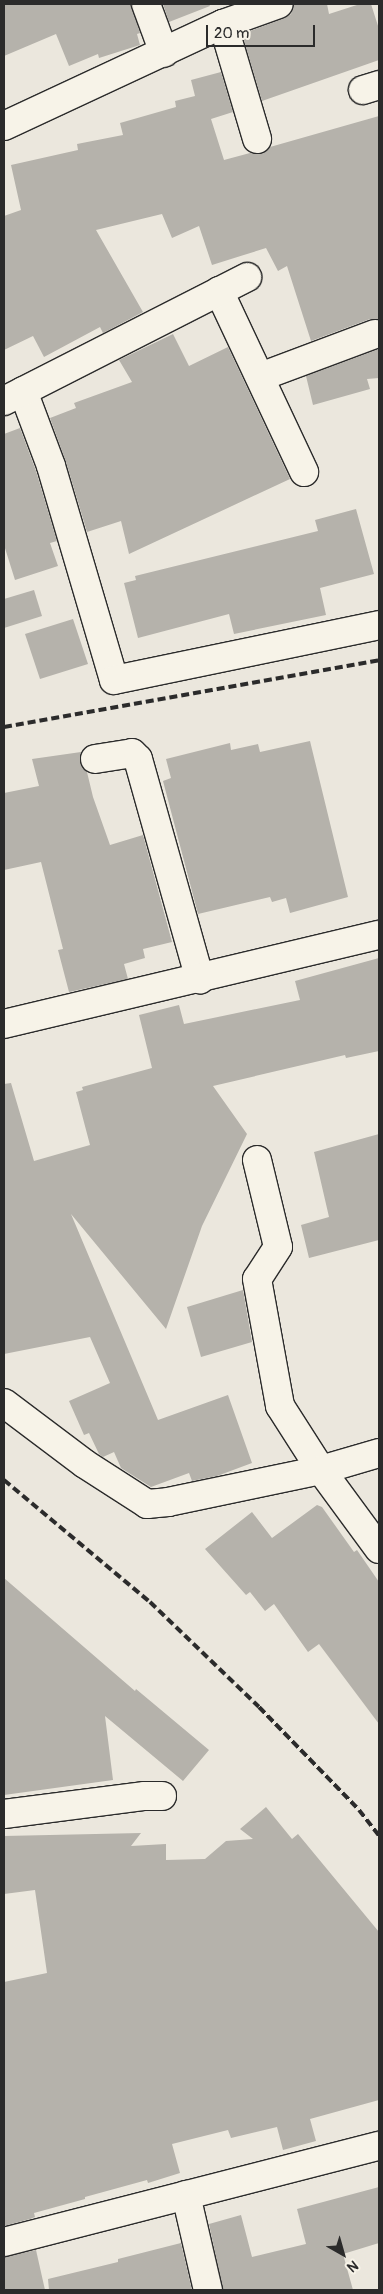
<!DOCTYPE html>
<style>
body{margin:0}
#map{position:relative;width:383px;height:2294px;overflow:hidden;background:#ebe7dd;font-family:Pangolin,sans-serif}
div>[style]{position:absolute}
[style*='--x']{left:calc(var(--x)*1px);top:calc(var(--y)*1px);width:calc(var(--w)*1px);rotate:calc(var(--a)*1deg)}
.building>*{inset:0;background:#b5b2ab}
.roads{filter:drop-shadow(1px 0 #2b2b2b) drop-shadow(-1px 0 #2b2b2b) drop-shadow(0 1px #2b2b2b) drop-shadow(0 -1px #2b2b2b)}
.minor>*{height:28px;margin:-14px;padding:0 14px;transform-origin:14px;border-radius:14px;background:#f7f3e8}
.rail>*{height:4px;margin-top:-2px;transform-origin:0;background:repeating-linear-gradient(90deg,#2b2b2b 0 8px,transparent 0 12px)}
span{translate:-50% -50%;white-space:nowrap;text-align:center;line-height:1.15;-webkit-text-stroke:4px #f7f3e8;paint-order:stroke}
.frame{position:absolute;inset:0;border:5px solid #2b2b2b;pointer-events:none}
.north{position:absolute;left:318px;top:2229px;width:50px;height:50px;-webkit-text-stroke:4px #f7f3e8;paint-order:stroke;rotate:142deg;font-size:14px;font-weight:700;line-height:20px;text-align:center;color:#2b2b2b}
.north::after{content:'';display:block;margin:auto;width:18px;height:22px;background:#2b2b2b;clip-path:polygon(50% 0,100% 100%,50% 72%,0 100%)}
.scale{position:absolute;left:206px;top:25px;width:109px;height:22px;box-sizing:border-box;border:2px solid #2b2b2b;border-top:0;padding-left:6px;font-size:15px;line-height:18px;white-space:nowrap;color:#2b2b2b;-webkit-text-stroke:4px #f7f3e8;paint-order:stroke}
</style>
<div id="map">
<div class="building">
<div style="clip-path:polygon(4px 4px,131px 4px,140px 33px,137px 34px,140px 45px,99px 58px,98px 54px,69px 66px,56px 34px,4px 56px)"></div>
<div style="clip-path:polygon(163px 4px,209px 4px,210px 6px,169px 22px)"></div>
<div style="clip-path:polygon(294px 4px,327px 4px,329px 14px,360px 4px,371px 4px,379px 29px,379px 60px,262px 101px,242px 34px,285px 18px,291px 14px)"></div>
<div style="clip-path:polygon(221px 72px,233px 112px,211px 119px,224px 160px,250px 153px,261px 154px,270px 147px,379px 116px,379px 319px,370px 319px,311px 341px,287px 266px,278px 271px,266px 248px,212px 265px,199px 226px,172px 238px,162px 214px,96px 230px,143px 312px,103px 333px,100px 327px,44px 357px,33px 336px,4px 350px,4px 216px,21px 210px,11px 165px,78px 150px,77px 144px,123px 135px,120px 123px,176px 107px,175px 101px,195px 96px,191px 80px)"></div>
<div style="clip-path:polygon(173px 334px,189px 366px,228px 347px,290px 479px,129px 554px,121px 521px,87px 532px,66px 462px,50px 418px,76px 408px,74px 403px,132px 382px,119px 360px)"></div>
<div style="clip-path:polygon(379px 349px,379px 378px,367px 379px,370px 389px,313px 405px,306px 376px)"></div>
<div style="clip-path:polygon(20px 428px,36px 471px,57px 541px,50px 543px,58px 566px,15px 580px,4px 545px,4px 434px)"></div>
<div style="clip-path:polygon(356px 509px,374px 574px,320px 588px,326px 615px,234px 634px,229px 614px,138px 638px,124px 583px,136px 580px,135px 576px,318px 531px,315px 520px)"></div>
<div style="clip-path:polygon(34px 590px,42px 616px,4px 628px,4px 599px)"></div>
<div style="clip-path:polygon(73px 619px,88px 664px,40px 679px,25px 634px)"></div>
<div style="clip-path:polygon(310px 741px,348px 897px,290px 913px,286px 898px,272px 902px,270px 897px,198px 914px,163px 781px,171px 778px,166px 759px,230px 743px,231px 750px,258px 744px,260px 752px)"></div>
<div style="clip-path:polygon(81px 752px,80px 762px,87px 772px,93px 797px,110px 845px,143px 835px,172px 942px,143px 949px,145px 958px,124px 964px,128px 979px,69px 992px,58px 950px,63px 949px,41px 862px,4px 870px,4px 793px,39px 786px,32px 759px)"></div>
<div style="clip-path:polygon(379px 958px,379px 1051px,346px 1058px,345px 1055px,213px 1086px,247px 1134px,202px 1226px,166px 1329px,71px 1214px,158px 1420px,228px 1395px,252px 1463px,217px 1476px,192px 1481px,189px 1473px,151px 1487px,121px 1468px,114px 1452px,103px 1457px,99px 1454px,89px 1433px,84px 1435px,69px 1401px,110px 1383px,90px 1337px,4px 1354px,4px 1084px,11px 1083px,34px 1161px,90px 1145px,76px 1092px,83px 1090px,82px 1087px,152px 1068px,139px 1015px,179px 1005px,184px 1024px,300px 1000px,295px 981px)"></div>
<div style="clip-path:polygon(379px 1134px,379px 1240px,309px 1258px,301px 1225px,329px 1217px,314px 1152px)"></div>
<div style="clip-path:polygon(243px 1290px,252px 1342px,201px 1357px,187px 1307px)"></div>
<div style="clip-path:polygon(317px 1505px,322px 1507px,354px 1552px,357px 1550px,379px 1582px,379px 1724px,319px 1644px,308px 1652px,274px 1604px,265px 1611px,250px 1592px,246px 1595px,205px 1549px,252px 1512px,272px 1538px)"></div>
<div style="clip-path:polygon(4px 1578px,135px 1691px,136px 1689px,209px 1750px,183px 1781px,105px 1716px,113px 1780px,4px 1795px)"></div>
<div style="clip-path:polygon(266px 1807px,292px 1839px,298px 1834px,379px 1932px,379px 2100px,310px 2119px,316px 2141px,283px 2150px,277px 2127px,231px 2138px,228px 2130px,172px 2144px,180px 2173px,148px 2183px,147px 2180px,85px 2197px,85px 2199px,34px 2213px,35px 2217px,30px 2219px,4px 2226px,4px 1982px,47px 1973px,35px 1890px,4px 1894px,4px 1836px,141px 1833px,131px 1846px,166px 1844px,166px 1860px,205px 1859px,226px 1841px,253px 1839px,240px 1829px)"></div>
<div style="clip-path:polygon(379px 2187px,379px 2243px,343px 2254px,353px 2290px,223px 2290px,209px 2224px,241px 2215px,252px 2257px,306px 2244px,297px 2209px)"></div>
<div style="clip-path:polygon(181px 2243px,192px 2290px,49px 2290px,48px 2279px,118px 2262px,118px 2259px)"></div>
<div style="clip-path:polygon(36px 2250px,45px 2290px,4px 2290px,4px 2257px)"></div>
</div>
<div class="roads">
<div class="minor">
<div style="--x:146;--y:4;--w:52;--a:69.8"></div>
<div style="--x:223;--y:24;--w:120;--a:73.5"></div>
<div style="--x:363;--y:90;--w:17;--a:-17"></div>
<div style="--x:4;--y:126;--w:242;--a:-25"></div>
<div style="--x:223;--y:24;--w:59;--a:-19.7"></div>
<div style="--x:219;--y:291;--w:200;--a:64.8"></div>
<div style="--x:260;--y:377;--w:123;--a:-20.5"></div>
<div style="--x:23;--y:391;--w:80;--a:69.5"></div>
<div style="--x:51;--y:466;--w:223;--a:73.6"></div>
<div style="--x:114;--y:680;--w:271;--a:-11.7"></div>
<div style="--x:4;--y:401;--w:273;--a:-27"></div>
<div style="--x:95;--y:759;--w:37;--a:-9"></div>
<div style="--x:132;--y:753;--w:8;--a:45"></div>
<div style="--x:138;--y:759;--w:229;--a:74.3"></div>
<div style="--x:4;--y:1024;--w:385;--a:-13.4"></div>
<div style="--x:257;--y:1160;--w:89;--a:76.4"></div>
<div style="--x:278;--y:1247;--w:38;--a:123"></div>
<div style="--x:257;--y:1279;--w:129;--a:79.7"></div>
<div style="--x:280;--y:1406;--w:76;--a:57.4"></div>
<div style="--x:321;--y:1470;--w:98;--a:53.7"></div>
<div style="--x:4;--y:1403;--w:101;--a:37"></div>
<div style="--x:85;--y:1464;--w:74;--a:32.8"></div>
<div style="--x:147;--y:1504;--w:21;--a:-5"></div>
<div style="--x:168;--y:1502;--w:156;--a:-11.8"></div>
<div style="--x:321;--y:1470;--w:60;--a:-16.3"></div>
<div style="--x:4;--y:1814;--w:142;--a:-7.3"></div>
<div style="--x:145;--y:1796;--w:17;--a:0"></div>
<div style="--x:186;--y:2195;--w:98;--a:77"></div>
<div style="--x:4;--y:2242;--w:387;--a:-14.4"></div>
</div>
</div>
<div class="rail">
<div style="--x:4;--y:727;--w:381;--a:-10.1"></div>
<div style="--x:4;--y:1480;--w:190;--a:39.9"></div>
<div style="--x:150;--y:1602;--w:151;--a:43.9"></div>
<div style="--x:259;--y:1707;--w:144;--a:45.8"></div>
<div style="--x:359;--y:1810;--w:33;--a:52"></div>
</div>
<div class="frame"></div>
<div class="north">N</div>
<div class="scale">20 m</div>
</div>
